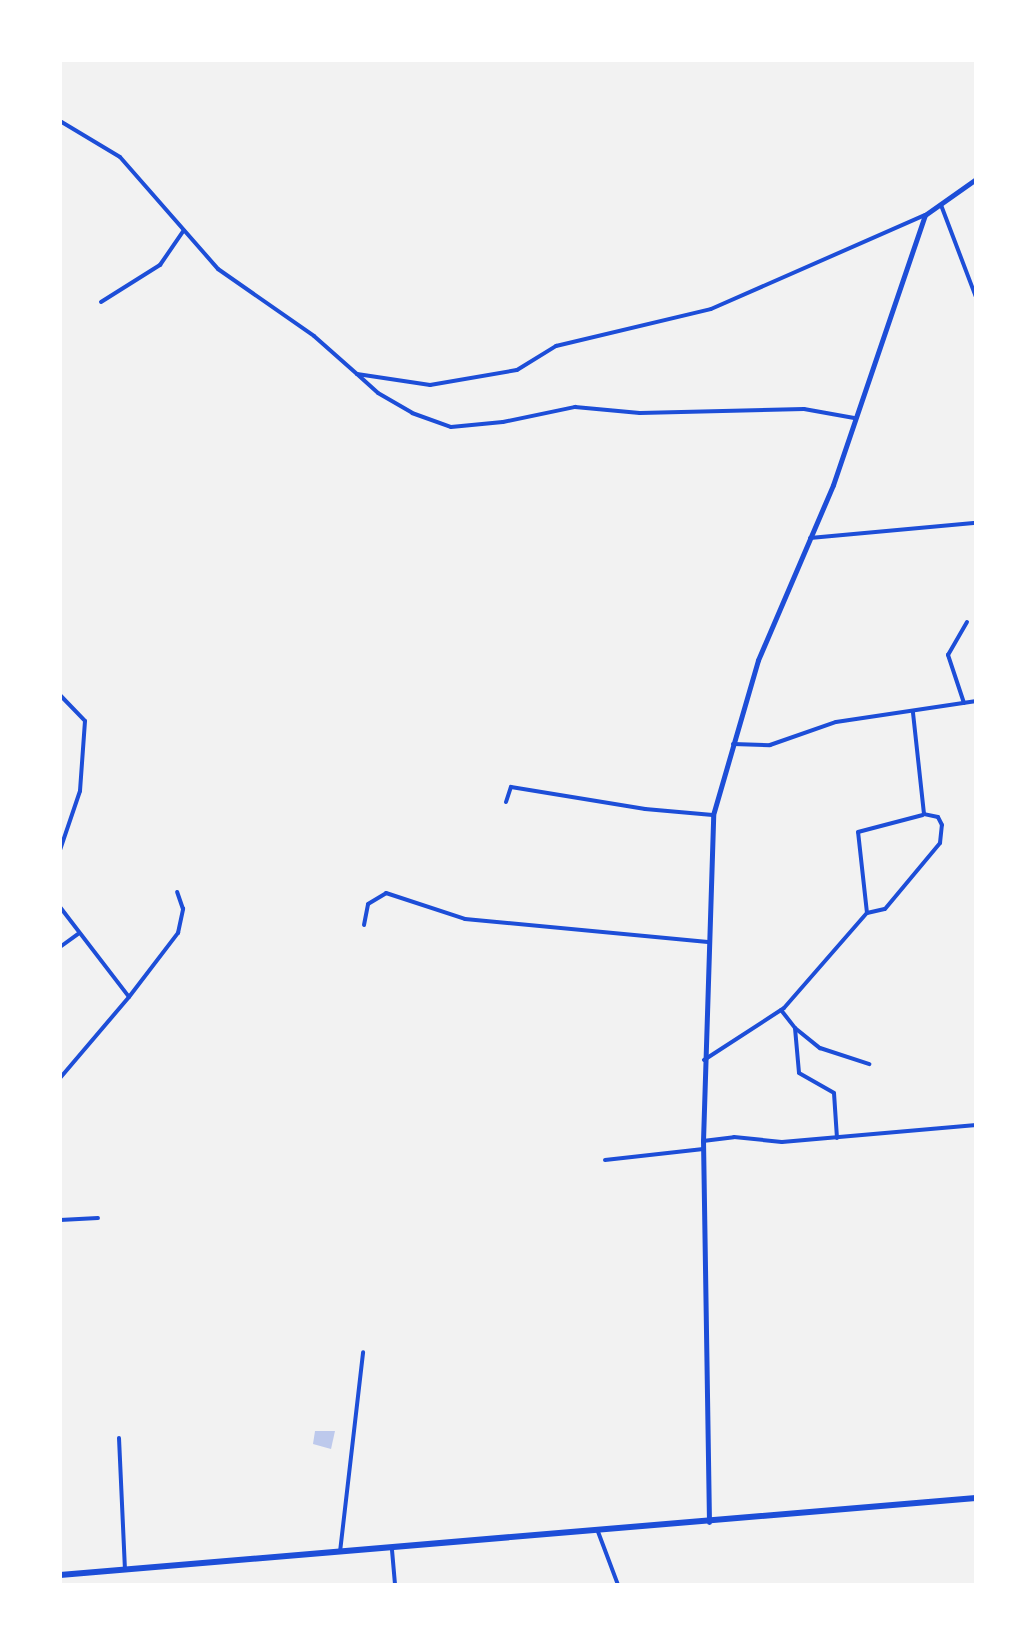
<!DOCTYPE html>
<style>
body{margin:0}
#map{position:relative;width:1036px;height:1645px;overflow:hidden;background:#f2f2f2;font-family:"Varela Round",sans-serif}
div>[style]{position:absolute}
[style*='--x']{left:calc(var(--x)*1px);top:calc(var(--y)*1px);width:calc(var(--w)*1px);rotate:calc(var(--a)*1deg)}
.building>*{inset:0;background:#bdc9ec}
.minor>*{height:4px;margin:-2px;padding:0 2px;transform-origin:2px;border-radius:2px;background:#1d4ed8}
.tertiary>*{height:5px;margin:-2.5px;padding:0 2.5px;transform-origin:2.5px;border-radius:2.5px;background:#1d4ed8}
.secondary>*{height:6px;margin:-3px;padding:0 3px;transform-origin:3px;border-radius:3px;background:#1d4ed8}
span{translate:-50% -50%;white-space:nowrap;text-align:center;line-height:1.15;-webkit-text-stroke:10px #fff;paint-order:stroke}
.frame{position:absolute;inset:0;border:62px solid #fff;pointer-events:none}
</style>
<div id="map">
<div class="building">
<div style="clip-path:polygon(315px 1431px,335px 1431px,331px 1449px,313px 1444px)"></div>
</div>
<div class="minor">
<div style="--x:60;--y:121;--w:70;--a:31"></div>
<div style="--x:120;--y:157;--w:149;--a:48.8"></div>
<div style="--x:218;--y:269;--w:117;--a:34.9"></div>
<div style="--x:314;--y:336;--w:57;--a:41.5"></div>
<div style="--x:357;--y:374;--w:74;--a:8.6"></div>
<div style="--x:430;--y:385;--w:88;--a:-9.8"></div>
<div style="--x:517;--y:370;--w:46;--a:-31.6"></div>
<div style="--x:556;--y:346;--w:159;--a:-13.4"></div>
<div style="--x:711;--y:309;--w:234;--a:-23.7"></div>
<div style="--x:941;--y:205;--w:98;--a:69.2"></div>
<div style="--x:101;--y:302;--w:70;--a:-32.1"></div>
<div style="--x:160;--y:265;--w:42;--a:-55.6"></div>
<div style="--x:357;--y:374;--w:28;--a:42"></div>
<div style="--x:378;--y:393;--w:39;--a:30"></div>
<div style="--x:412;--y:413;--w:41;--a:19.7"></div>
<div style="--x:451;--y:427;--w:52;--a:-5.5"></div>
<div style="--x:503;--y:422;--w:74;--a:-11.8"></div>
<div style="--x:575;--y:407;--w:65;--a:5.3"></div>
<div style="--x:640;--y:413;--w:164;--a:-1.4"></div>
<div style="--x:804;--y:409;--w:51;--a:10.2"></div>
<div style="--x:810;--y:538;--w:167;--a:-5.2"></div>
<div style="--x:60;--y:695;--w:36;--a:46"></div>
<div style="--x:85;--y:721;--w:70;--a:94.1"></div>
<div style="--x:80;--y:791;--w:62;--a:108.7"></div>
<div style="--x:964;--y:703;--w:51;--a:-108.4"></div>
<div style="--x:948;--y:655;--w:38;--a:-60"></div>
<div style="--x:733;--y:744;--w:37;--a:2"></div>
<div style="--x:770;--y:745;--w:70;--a:-19.2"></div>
<div style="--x:836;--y:722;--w:142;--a:-8.5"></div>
<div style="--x:506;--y:802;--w:16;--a:-72"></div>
<div style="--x:511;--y:787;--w:136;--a:9.3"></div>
<div style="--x:645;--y:809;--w:68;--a:5"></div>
<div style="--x:60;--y:907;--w:113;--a:52.5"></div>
<div style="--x:129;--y:997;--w:106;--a:130.4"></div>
<div style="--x:867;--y:913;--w:81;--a:-96.3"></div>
<div style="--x:858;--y:832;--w:67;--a:-14.7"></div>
<div style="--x:364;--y:925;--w:21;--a:-79"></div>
<div style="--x:368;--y:904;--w:21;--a:-31"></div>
<div style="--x:386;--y:893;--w:83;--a:18.2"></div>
<div style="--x:465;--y:919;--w:244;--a:5.4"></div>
<div style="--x:60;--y:947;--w:22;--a:-36"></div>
<div style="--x:129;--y:997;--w:81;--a:-52.6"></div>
<div style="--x:178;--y:933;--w:25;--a:-78"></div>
<div style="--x:183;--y:909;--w:18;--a:-109"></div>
<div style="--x:781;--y:1010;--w:23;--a:52"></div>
<div style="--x:795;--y:1028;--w:45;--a:84.9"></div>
<div style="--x:799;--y:1073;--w:40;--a:29.7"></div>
<div style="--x:834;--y:1093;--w:45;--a:86.2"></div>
<div style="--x:795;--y:1028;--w:32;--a:39"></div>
<div style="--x:820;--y:1048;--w:52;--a:18.1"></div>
<div style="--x:704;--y:1060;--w:95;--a:-33"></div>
<div style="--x:784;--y:1008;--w:126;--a:-48.9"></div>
<div style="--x:867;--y:913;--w:18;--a:-13"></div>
<div style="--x:885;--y:909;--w:86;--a:-50.2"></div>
<div style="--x:940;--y:843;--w:18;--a:-84"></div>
<div style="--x:942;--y:825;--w:9;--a:-117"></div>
<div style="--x:938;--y:817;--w:14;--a:-168"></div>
<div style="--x:924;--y:814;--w:103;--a:-96.2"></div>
<div style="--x:703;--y:1141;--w:31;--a:-7"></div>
<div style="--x:734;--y:1137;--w:48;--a:5.9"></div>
<div style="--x:782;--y:1142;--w:195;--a:-5"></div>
<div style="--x:605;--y:1160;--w:99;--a:-6.4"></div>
<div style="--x:60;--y:1220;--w:38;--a:-3"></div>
<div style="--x:119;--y:1438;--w:130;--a:87.4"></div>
<div style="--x:597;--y:1529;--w:60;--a:69.4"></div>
<div style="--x:392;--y:1550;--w:35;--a:85"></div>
<div style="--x:340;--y:1552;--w:201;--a:-83.4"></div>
</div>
<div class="tertiary">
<div style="--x:709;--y:1522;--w:381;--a:-90.9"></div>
<div style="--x:703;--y:1141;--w:326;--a:-88.2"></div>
<div style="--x:713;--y:815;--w:161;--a:-73.8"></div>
<div style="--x:758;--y:660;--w:190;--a:-66.8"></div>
<div style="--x:833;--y:485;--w:285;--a:-71.2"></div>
<div style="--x:925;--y:215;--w:62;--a:-35.2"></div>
</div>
<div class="secondary">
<div style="--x:60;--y:1575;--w:919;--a:-4.81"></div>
</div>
<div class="frame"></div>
</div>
